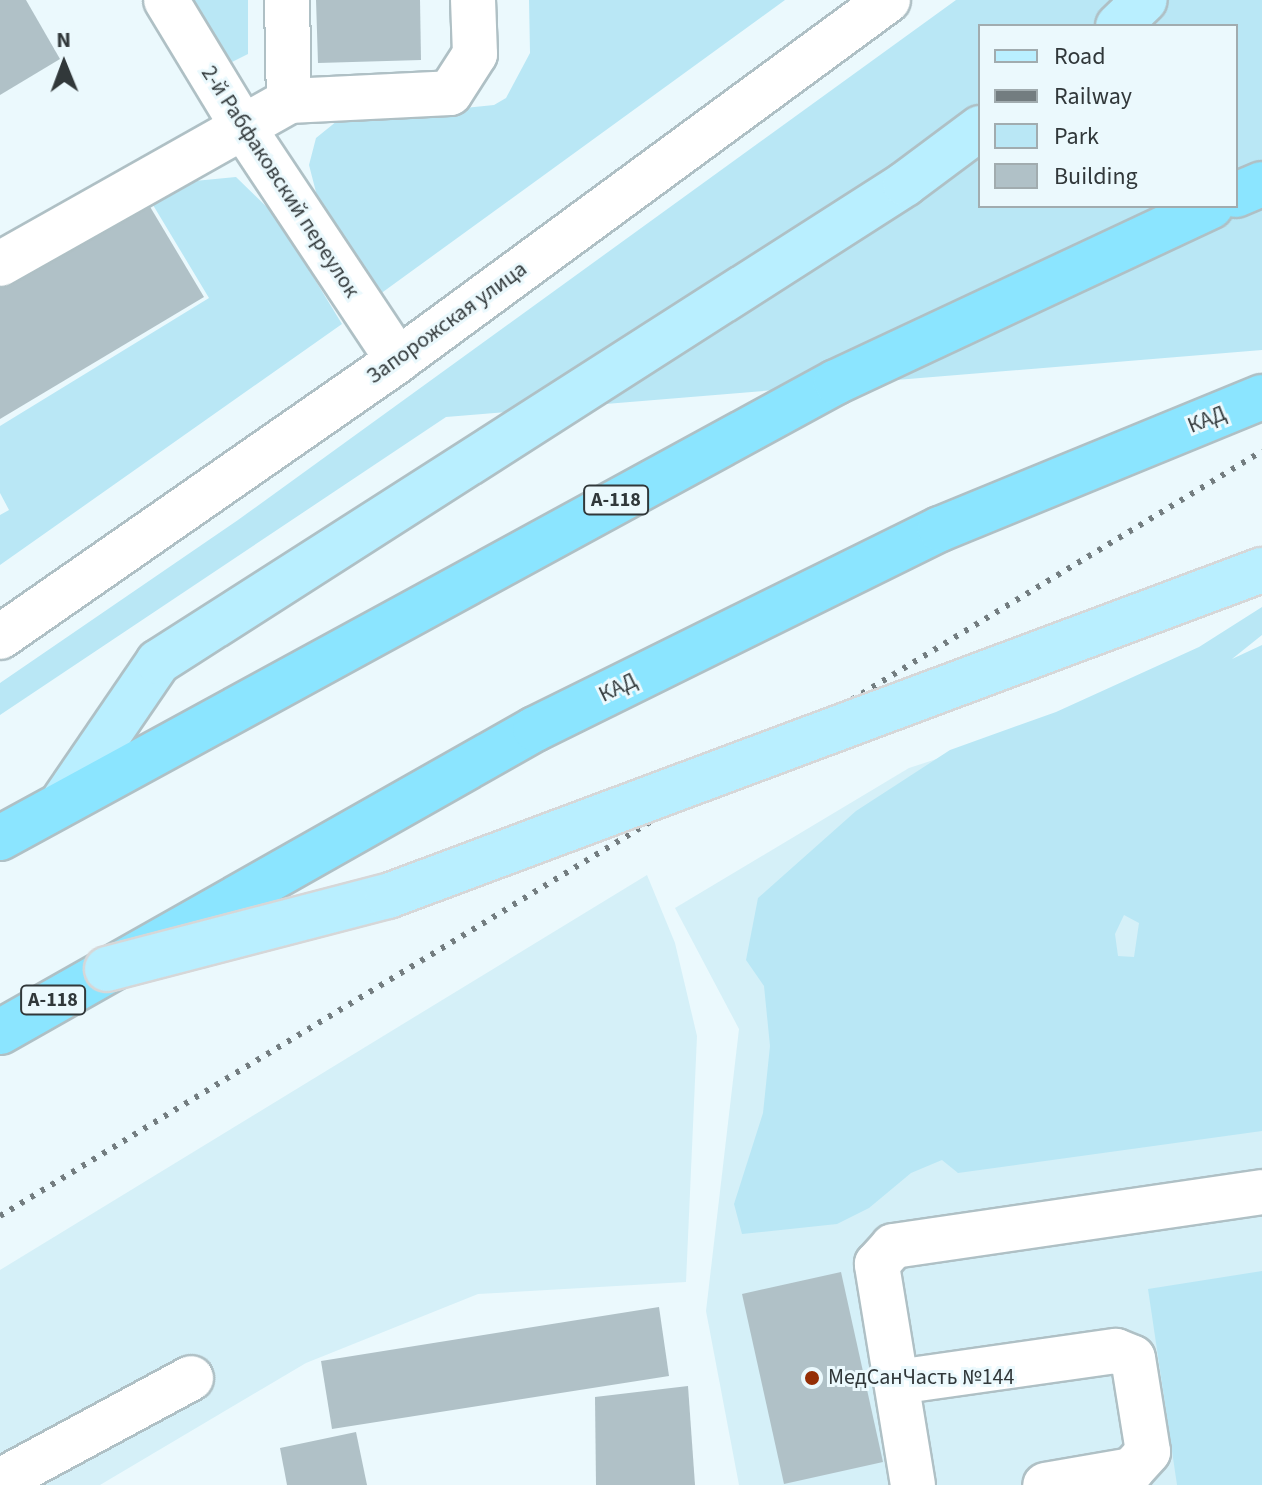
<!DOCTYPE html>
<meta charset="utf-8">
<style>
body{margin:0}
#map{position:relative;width:1262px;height:1485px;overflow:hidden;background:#ebf9fd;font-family:"Source Sans 3",sans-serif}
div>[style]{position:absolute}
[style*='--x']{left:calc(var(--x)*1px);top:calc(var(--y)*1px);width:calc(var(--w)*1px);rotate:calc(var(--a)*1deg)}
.built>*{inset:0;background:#d5f0f8}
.green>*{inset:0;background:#b9e7f5}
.building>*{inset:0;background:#b0c1c7}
.roads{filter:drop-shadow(2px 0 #afc0c5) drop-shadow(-2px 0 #afc0c5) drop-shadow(0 2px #afc0c5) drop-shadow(0 -2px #afc0c5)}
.minor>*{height:44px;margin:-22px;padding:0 22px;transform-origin:22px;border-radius:22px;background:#fff}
.major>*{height:44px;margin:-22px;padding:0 22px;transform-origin:22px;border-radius:22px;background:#b9efff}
.highway>*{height:44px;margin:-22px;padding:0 22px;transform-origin:22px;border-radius:22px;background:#8be5ff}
.rail>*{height:6px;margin-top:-3px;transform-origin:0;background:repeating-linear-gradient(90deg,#737d80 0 4px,transparent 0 12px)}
.bridges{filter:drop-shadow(2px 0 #d6d7d8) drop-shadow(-2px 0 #d6d7d8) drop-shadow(0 2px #d6d7d8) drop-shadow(0 -2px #d6d7d8)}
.major-bridge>*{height:44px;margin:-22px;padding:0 22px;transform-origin:22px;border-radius:22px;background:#b9efff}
.dots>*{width:22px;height:22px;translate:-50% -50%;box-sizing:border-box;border:4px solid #ebf9fd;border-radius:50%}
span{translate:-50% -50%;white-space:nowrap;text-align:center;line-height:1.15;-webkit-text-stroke:6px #ebf9fd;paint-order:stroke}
.shield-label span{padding:2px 6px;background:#ebf9fd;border:2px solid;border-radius:6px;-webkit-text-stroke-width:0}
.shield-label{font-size:20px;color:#31383a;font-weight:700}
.street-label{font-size:22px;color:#31383a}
.poi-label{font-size:22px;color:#31383a}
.left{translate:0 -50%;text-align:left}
.legend{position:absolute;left:978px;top:24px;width:260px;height:184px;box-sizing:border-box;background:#ebf9fd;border:2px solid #a1acaf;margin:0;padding:10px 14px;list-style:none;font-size:24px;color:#31383a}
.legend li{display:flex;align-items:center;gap:16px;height:40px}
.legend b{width:40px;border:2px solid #a1acaf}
.north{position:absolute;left:24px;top:24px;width:80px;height:80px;-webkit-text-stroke:6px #ebf9fd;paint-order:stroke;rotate:359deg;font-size:22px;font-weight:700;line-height:32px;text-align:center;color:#31383a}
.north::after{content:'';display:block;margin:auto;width:28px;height:36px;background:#31383a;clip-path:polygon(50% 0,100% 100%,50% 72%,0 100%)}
</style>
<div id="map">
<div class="built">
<div style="clip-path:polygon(1262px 653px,1262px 1485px,739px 1485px,706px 1311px,739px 1029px,675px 908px,909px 768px)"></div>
<div style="clip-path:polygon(647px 875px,675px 943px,697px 1036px,686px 1282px,478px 1294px,306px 1363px,100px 1485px,0 1485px,0 1270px)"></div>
</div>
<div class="green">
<div style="clip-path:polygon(179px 0,248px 0,248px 54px,228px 64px)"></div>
<div style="clip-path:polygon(529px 0,785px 0,376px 297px,317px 196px,309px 165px,316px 138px,337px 121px,494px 105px,506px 98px,530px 53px)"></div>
<div style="clip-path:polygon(evenodd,956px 0,1262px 0,1262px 350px,446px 417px,0 715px,0 683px,238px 520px,956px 0,980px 26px,1236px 26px,1236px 206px,980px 206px,980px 26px)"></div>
<div style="clip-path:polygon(236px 177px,276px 216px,342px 324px,0 565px,0 515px,9px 510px,0 493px,0 426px,209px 298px,150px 200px,184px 182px)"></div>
<div style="clip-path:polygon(evenodd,1262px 607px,1262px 635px,1232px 659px,1262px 645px,1262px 1131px,958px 1173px,942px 1160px,911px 1173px,869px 1208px,837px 1224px,742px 1234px,734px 1204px,763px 1113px,770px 1046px,764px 986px,746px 960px,758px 898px,856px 811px,950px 750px,1056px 712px,1199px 647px,1262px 607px,1124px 915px,1139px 923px,1134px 957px,1118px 956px,1115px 934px,1124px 915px)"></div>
<div style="clip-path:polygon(1262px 1271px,1262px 1485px,1177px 1485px,1148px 1289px)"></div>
</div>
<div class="building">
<div style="clip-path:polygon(0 0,26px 0,60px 59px,0 95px)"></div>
<div style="clip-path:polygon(316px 0,420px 0,421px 60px,318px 63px)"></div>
<div style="clip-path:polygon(146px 200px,204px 297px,0 419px,0 287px)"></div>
<div style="clip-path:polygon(841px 1272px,883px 1462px,784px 1484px,742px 1294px)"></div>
<div style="clip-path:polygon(659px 1307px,669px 1376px,332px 1429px,321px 1361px)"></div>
<div style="clip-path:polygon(688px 1386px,695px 1485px,596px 1485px,595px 1397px)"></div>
<div style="clip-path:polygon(356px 1432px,367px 1485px,287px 1485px,280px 1448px)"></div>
</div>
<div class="roads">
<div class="minor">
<div style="--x:166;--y:0;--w:145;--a:58.8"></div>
<div style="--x:241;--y:124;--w:283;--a:56.4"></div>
<div style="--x:287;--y:0;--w:101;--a:88.9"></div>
<div style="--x:0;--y:264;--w:332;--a:-29.4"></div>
<div style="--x:289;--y:101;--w:161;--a:-2.8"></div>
<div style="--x:450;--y:93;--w:46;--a:-57.3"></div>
<div style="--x:475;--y:54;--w:54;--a:-92.1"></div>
<div style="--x:0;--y:637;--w:485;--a:-34.8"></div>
<div style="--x:398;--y:360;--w:608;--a:-36.3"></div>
<div style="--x:897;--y:1382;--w:221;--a:-8.1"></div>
<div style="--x:1116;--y:1351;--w:18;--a:22"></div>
<div style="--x:1133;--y:1358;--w:95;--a:80.9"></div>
<div style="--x:1148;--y:1452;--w:24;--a:132"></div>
<div style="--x:1132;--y:1470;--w:88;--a:170.2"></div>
<div style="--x:0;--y:1481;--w:217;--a:-28.3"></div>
<div style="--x:913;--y:1485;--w:224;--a:-99.3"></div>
<div style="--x:877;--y:1264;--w:24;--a:-48"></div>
<div style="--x:893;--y:1246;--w:373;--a:-8.3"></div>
</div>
<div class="major">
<div style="--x:1118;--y:26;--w:37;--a:-44"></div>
<div style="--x:64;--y:800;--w:167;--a:-55.7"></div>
<div style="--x:158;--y:662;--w:887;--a:-32.61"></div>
<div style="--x:905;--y:184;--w:94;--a:-36.7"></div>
</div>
<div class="highway">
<div style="--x:1236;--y:195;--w:28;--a:-23"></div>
<div style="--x:0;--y:838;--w:952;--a:-28.61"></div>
<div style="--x:836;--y:382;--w:414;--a:-25.1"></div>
<div style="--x:0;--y:1032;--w:615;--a:-29.53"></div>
<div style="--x:535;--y:729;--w:452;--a:-26.3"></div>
<div style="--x:940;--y:529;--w:348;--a:-22.3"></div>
</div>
</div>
<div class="rail">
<div style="--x:0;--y:1216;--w:1476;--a:-31.22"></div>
</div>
<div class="bridges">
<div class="major-bridge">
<div style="--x:107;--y:969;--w:290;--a:-14.6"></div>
<div style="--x:388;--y:896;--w:933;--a:-20.46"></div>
</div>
</div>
<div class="dots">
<div style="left:812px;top:1378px;background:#942e05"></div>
</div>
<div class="shield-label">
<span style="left:616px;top:500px">А-118</span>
<span style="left:53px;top:1000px">А-118</span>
</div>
<div class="street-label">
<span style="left:280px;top:182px;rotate:57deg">2-й Рабфаковский переулок</span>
<span style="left:447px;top:323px;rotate:-36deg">Запорожская улица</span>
<span style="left:1207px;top:420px;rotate:-22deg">КАД</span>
<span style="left:618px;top:688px;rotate:-26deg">КАД</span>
</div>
<div class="poi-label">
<span class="left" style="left:828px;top:1378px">МедСанЧасть №144</span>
</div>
<ul class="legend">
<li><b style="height:10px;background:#b9efff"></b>Road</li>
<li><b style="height:10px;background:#737d80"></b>Railway</li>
<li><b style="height:22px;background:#b9e7f5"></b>Park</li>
<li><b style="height:22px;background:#b0c1c7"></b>Building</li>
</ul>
<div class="north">N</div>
</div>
